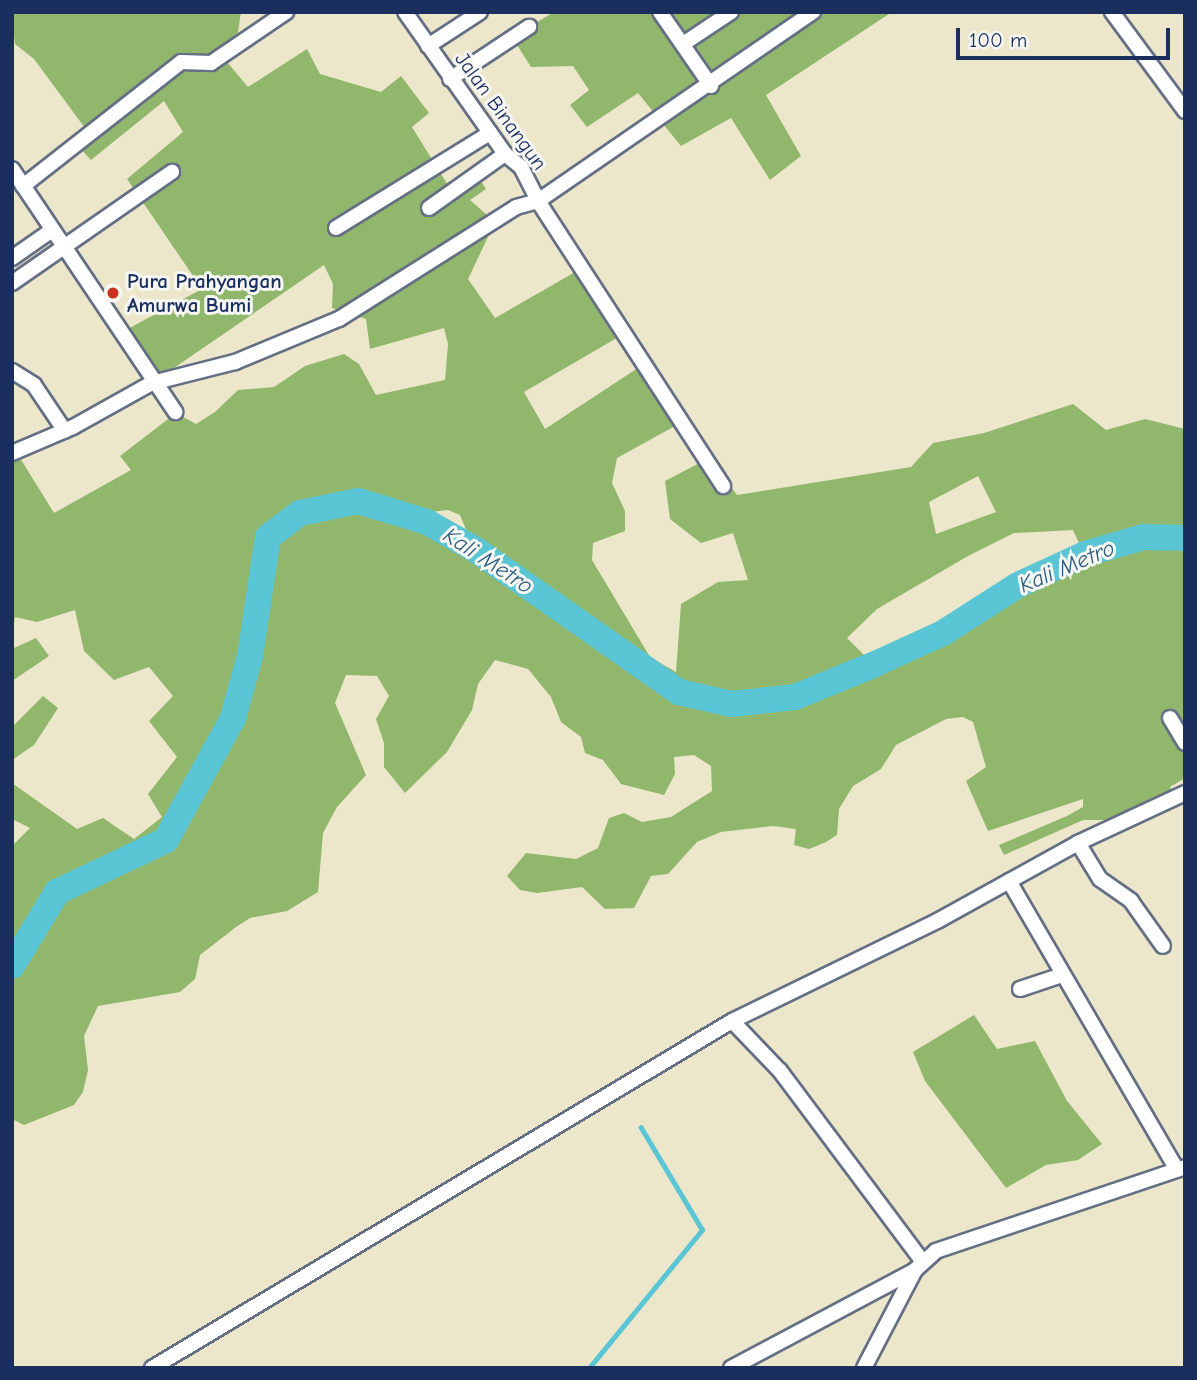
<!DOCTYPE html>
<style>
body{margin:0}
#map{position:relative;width:1197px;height:1380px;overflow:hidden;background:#ece6cb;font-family:"Comic Neue",sans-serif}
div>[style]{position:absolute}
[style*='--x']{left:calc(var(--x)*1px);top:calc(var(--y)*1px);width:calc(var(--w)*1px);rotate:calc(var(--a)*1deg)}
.forest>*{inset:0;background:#91b76d}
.stream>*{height:4.5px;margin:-2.25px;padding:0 2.25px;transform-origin:2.25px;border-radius:2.25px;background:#5ac5d4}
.river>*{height:26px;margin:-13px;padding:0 13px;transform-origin:13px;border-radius:13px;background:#5ac5d4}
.roads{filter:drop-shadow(2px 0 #646f84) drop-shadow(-2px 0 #646f84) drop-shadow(0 2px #646f84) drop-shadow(0 -2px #646f84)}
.street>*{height:14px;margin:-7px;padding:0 7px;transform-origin:7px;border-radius:7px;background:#fff}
.dots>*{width:19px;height:19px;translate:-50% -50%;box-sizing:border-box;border:4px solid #f6f6f2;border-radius:50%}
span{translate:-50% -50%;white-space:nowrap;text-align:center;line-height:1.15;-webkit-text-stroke:6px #f6f6f2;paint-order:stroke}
.street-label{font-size:21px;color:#1b2f5e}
.poi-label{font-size:21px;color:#1b2f5e;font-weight:700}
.left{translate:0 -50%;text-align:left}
.water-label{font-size:23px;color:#2e5c81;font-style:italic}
.frame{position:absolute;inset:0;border:14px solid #1b2f5e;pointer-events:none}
.scale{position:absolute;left:956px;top:28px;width:214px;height:32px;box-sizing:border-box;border:4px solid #1b2f5e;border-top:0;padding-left:9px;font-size:21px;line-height:24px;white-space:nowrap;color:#1b2f5e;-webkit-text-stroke:5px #f6f6f2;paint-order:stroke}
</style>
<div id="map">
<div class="forest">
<div style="clip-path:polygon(evenodd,17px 12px,241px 12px,236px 45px,227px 62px,248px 87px,307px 49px,320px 74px,381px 92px,401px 76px,429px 113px,412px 127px,449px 187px,475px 171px,486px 189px,470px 200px,495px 222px,468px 279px,495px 318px,584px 267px,627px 332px,524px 392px,545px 429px,644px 364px,686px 420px,617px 458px,612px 483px,625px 511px,625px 531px,593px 543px,592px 560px,650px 657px,676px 672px,681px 604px,718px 582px,748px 580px,733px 533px,701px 543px,670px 519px,665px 481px,709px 458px,737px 495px,911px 467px,933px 443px,984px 433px,1073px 404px,1106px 430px,1145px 419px,1185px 429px,1185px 778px,1170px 787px,1175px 797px,1110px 833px,1105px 820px,1083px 820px,1004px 855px,999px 845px,1067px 816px,1083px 807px,1083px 799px,988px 831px,966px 781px,986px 767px,973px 722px,963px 717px,946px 719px,896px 745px,881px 769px,853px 786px,839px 809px,837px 835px,826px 842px,809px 849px,794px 845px,796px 829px,773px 826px,721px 832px,697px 842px,668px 874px,651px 876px,634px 908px,605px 909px,582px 887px,537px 893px,520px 890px,507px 876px,526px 853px,576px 859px,598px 848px,609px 818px,624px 813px,642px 822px,671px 817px,712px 791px,711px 766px,694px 755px,674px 757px,675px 774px,664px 795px,621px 784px,603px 760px,585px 753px,581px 737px,561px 722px,551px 697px,528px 669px,495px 660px,478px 684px,472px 710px,447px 752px,405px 793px,384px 767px,384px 743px,376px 719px,389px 696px,377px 676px,346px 675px,335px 703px,366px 775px,337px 807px,323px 833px,318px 892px,287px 911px,250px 918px,236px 927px,200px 955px,195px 979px,180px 992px,98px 1006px,84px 1036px,88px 1070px,83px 1092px,74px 1105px,24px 1125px,12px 1119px,12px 846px,30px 828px,12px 819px,12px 783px,77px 829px,103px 818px,134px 839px,162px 817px,148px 794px,177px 757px,149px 721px,173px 696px,149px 667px,114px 680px,84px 651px,75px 610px,37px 622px,15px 617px,12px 637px,12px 445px,54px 513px,131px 470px,120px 456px,176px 413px,196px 424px,215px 412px,238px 390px,274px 387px,305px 366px,344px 354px,359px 364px,376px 395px,445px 380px,448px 344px,444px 328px,370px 349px,366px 319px,332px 308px,333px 284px,324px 265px,152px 383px,124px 331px,202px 289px,127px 179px,183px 132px,164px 101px,91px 160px,75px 143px,85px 128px,34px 59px,15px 44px,12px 16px,17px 12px,978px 476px,996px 512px,936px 534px,929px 502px,978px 476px,17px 12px,448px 510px,460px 515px,474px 549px,405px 515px,448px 510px,17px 12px,1073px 530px,1084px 554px,1018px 585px,942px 633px,873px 664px,847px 638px,877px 609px,968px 556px,1014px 533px,1073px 530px)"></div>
<div style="clip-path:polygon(554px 12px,892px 12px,766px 95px,801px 156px,770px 180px,731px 118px,681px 146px,638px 93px,587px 127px,570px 105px,589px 90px,573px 66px,531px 67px,512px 37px)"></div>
<div style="clip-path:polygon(36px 638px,49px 656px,12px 681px,12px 649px)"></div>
<div style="clip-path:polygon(43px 696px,58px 708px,34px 745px,12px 760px,12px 727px)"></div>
<div style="clip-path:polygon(974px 1015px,997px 1049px,1035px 1041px,1067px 1101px,1102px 1144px,1078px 1160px,1046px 1165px,1006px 1188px,925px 1081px,913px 1052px)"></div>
</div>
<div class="stream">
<div style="--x:589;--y:1368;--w:178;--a:-50.7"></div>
<div style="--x:702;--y:1230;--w:119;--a:-120.9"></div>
</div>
<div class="river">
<div style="--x:12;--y:966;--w:87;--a:-58.7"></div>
<div style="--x:57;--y:892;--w:121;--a:-25.5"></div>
<div style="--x:166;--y:840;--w:139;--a:-61.2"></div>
<div style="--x:233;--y:718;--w:64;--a:-74.7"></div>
<div style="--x:250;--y:656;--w:120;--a:-81.4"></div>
<div style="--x:268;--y:537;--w:40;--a:-37"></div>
<div style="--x:300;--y:513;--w:59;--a:-11.7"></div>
<div style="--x:358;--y:501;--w:72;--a:16.9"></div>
<div style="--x:427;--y:522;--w:56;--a:29.7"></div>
<div style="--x:476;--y:550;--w:248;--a:35"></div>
<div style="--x:679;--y:692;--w:54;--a:12.8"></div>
<div style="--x:732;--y:704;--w:63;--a:-6.3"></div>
<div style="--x:795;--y:697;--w:84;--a:-22.3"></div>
<div style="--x:873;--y:665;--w:77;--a:-24.6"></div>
<div style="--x:943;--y:633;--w:89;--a:-32.6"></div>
<div style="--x:1018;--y:585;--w:74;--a:-24.8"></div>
<div style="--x:1085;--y:554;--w:60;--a:-16.3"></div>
<div style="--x:1143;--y:537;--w:42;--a:1.4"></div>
</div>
<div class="roads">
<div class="street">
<div style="--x:405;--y:12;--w:174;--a:54.8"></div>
<div style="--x:505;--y:154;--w:21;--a:39"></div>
<div style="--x:521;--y:167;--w:38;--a:63"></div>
<div style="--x:538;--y:201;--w:340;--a:57"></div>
<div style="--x:660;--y:12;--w:90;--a:55.4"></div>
<div style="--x:1112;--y:12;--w:123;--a:53.6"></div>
<div style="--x:683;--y:44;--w:58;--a:-33.7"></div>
<div style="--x:428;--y:46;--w:62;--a:-33.2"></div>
<div style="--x:450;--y:79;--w:95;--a:-33.4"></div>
<div style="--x:12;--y:169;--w:293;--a:56.1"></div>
<div style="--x:23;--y:186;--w:201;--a:-38.1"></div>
<div style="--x:181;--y:62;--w:30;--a:2"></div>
<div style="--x:211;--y:63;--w:91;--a:-34.2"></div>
<div style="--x:429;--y:208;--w:93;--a:-35.4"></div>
<div style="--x:336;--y:228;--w:181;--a:-31.7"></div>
<div style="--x:12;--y:258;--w:49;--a:-35"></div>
<div style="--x:12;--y:283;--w:195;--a:-34.8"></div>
<div style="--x:12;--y:371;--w:26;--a:32"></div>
<div style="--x:34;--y:385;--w:55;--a:56"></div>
<div style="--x:12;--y:453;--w:66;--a:-23.1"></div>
<div style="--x:73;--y:427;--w:90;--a:-29.1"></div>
<div style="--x:152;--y:383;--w:86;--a:-14.2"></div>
<div style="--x:235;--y:362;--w:113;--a:-22.5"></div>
<div style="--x:339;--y:319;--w:209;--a:-32.3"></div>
<div style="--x:516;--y:207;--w:23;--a:-15"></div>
<div style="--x:538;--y:201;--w:334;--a:-34.5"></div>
<div style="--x:1170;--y:718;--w:29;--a:59"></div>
<div style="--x:1078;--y:843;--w:42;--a:58.6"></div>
<div style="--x:1100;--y:879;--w:38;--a:35"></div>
<div style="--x:1131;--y:901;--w:55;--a:54.6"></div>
<div style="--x:1009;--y:881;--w:334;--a:59.8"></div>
<div style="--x:1020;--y:989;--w:44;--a:-18.4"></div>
<div style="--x:923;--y:1262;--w:239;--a:-126.8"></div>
<div style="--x:780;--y:1071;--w:69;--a:-133.8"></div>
<div style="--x:732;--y:1021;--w:230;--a:-26"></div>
<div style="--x:939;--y:920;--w:159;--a:-29"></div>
<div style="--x:1078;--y:843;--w:118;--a:-25"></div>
<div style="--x:152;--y:1368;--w:676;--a:-30.89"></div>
<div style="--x:731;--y:1368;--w:208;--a:-28"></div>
<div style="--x:864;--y:1368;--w:110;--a:-62.5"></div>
<div style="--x:915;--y:1270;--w:28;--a:-42"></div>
<div style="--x:936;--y:1251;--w:263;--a:-18.6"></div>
</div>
</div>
<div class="dots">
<div style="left:113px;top:293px;background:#c8321e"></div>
</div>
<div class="street-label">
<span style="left:501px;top:111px;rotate:54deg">Jalan Binangun</span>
</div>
<div class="poi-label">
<span class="left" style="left:127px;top:293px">Pura Prahyangan<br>Amurwa Bumi</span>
</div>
<div class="water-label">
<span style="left:488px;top:561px;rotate:33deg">Kali Metro</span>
<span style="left:1067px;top:567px;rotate:-23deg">Kali Metro</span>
</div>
<div class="frame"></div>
<div class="scale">100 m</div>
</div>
